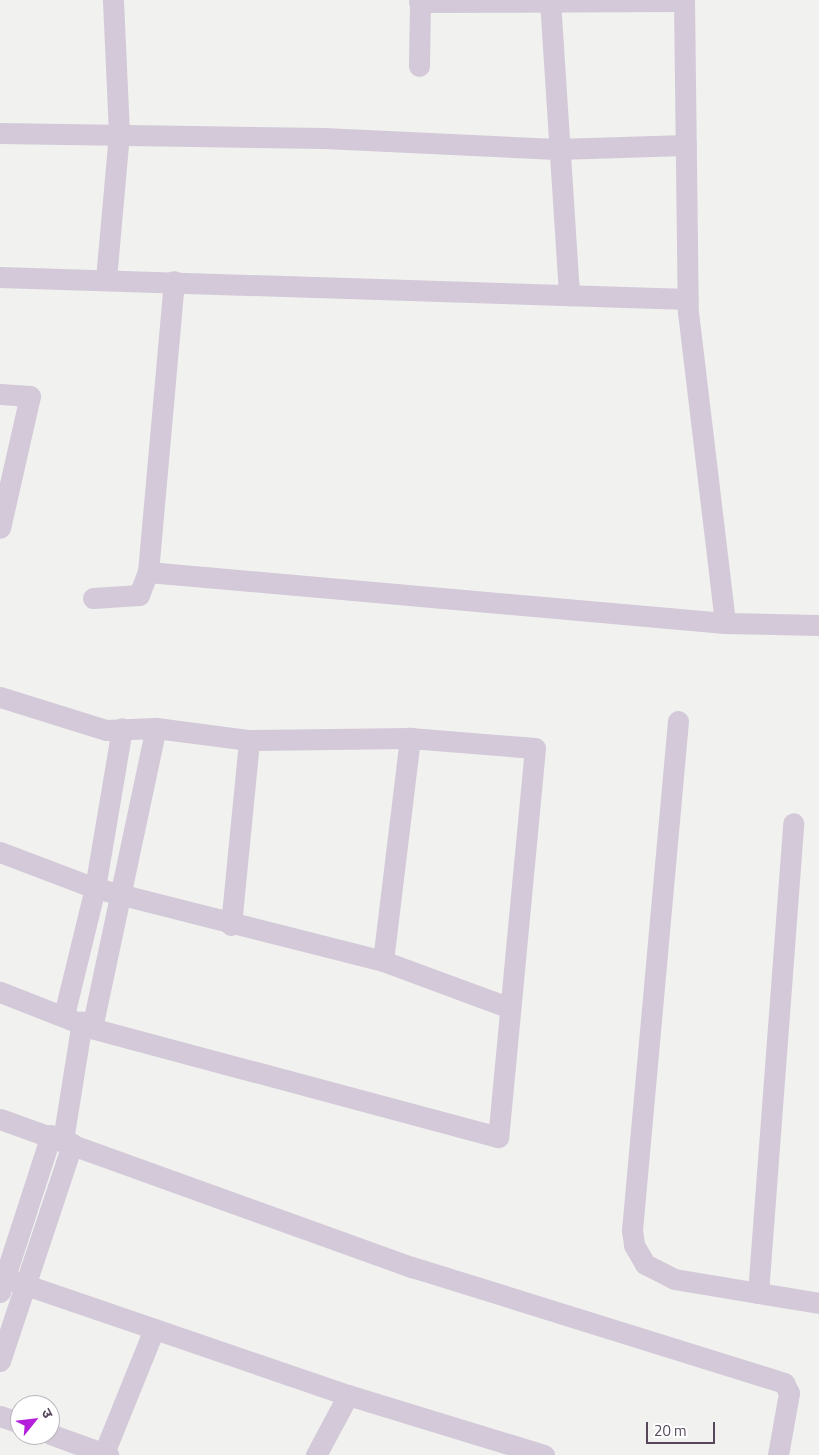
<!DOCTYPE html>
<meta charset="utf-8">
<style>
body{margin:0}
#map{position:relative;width:819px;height:1455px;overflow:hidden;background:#f1f1ef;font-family:"Titillium Web","Noto Sans Devanagari",sans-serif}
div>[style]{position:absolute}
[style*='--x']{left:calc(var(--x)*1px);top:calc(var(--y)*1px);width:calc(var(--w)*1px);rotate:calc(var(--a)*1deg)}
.street>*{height:21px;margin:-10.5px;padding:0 10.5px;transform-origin:10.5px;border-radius:10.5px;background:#d3c9d8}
span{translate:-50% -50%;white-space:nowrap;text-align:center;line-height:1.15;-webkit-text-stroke:4px #fff;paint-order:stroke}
.north{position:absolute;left:10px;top:1395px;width:50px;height:50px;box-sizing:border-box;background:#fff;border:1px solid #bbb5bd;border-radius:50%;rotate:61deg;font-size:14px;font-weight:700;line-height:20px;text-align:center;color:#56475b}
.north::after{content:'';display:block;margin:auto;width:18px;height:22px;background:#b420da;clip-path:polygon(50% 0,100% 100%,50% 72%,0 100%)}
.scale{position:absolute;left:646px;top:1422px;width:69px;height:22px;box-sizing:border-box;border:2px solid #56475b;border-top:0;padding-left:6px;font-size:15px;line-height:18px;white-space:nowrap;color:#56475b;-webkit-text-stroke:4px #fff;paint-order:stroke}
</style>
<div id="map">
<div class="street">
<div style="--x:550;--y:0;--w:296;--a:86.3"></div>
<div style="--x:684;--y:0;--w:312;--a:89.3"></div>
<div style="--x:688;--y:312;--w:313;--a:83.2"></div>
<div style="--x:419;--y:2;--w:265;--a:-0.2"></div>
<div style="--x:419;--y:66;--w:66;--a:-89.1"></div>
<div style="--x:0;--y:133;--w:324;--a:0.9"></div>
<div style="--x:324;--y:138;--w:233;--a:2.7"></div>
<div style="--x:557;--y:149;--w:129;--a:-1.8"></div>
<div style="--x:0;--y:277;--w:688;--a:1.83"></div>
<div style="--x:106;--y:279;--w:147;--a:-84.9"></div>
<div style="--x:119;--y:133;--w:133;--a:-92.6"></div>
<div style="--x:0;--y:394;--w:30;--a:4"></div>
<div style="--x:30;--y:396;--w:135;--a:102.8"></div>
<div style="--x:148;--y:572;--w:579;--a:5.05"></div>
<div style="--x:725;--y:623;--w:94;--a:1.2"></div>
<div style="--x:93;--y:598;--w:46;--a:-3.7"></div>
<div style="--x:139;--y:595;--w:25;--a:-69"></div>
<div style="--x:148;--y:572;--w:292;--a:-84.9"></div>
<div style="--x:0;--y:697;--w:111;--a:17.3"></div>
<div style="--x:106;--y:730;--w:50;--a:-2.3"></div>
<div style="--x:156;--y:728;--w:94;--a:7.4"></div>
<div style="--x:249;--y:740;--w:161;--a:-0.7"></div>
<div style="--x:410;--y:738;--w:125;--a:4.6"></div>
<div style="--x:535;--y:748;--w:391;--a:95.4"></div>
<div style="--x:498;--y:1137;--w:420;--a:-165"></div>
<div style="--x:92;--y:1028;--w:99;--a:-158.6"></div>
<div style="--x:678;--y:721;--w:511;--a:95.16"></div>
<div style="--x:632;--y:1230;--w:15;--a:82"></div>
<div style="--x:634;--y:1245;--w:22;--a:60"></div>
<div style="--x:645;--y:1264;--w:33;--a:27"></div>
<div style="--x:674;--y:1279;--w:147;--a:9.4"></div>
<div style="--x:0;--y:852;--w:102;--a:20.8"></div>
<div style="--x:95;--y:888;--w:297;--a:14.2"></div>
<div style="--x:383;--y:961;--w:135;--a:20.3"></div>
<div style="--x:231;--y:925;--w:186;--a:-84.4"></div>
<div style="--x:383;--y:961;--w:225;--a:-83.1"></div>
<div style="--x:64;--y:1015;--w:131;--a:-76.3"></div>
<div style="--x:95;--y:888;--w:162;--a:-80.4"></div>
<div style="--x:92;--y:1028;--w:307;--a:-78"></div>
<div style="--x:0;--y:1119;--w:438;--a:19.8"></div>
<div style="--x:412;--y:1267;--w:390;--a:17.3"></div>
<div style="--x:784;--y:1383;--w:11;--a:63"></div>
<div style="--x:789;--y:1393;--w:63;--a:100.1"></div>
<div style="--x:63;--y:1140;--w:120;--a:-80.9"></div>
<div style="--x:0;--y:1276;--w:368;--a:18.9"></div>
<div style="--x:348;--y:1395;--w:205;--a:17"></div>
<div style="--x:0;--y:1292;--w:165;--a:-72"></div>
<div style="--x:758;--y:1293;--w:471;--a:-85.7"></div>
<div style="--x:0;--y:1361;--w:229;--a:-71.6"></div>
<div style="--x:0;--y:1416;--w:21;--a:19"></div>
<div style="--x:50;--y:1434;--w:62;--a:19.9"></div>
<div style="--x:104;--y:1453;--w:134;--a:-68"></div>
<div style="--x:316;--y:1455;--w:68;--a:-61.9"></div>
</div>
<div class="north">उ</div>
<div class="scale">20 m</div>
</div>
